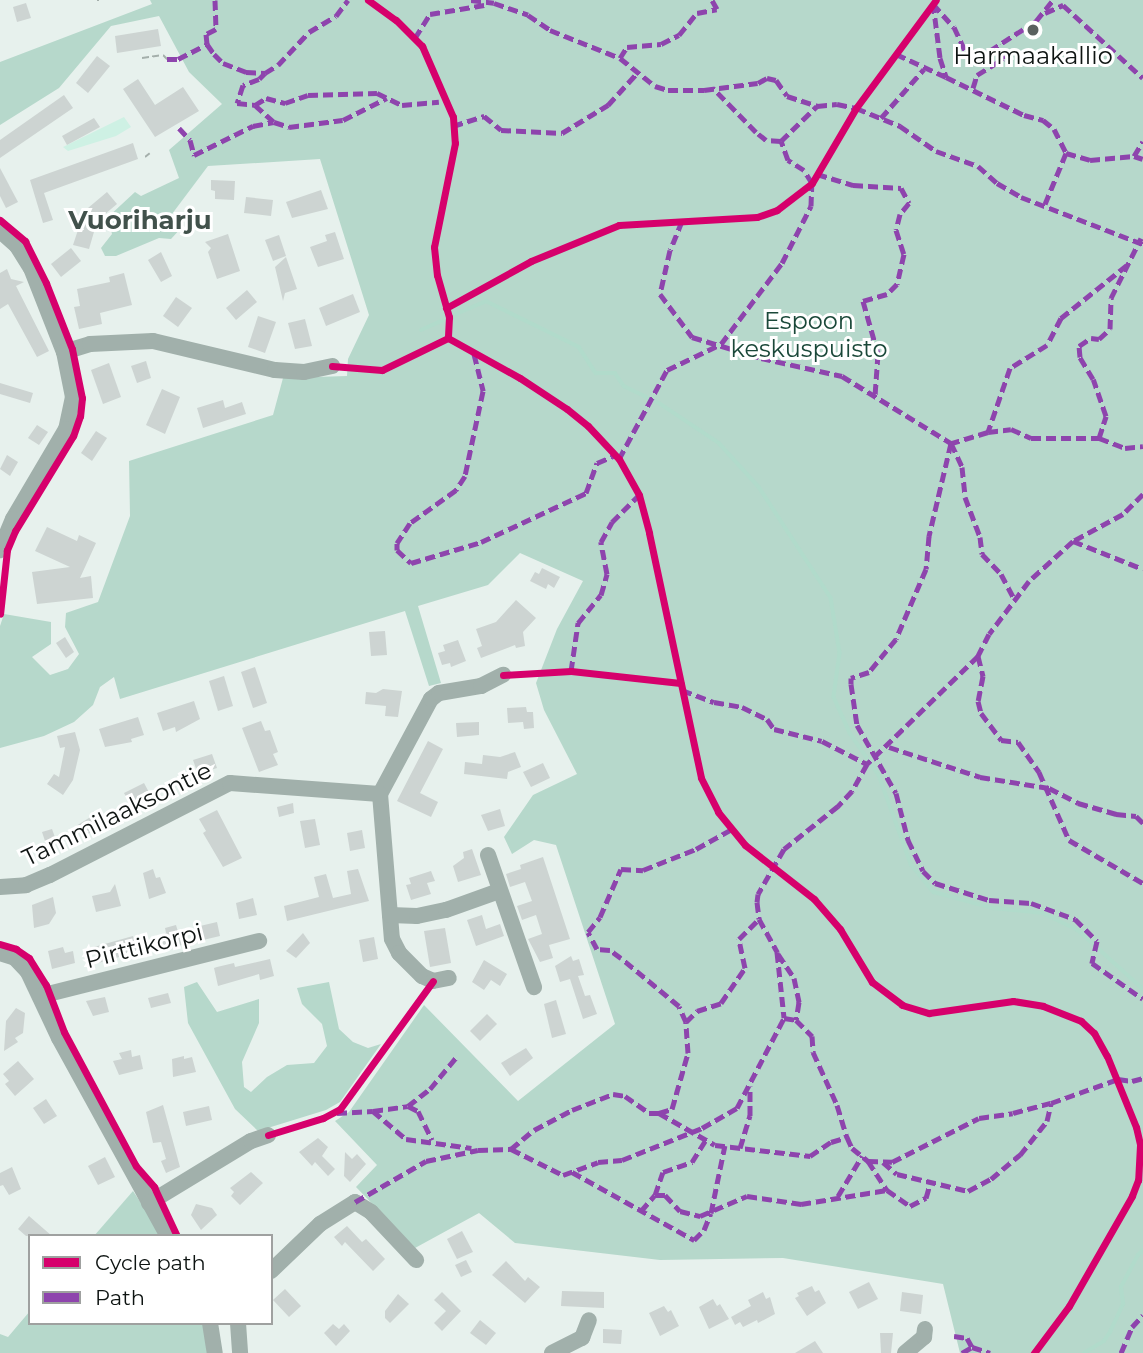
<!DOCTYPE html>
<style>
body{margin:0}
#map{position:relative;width:1143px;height:1353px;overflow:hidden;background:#e7f1ed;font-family:Montserrat,sans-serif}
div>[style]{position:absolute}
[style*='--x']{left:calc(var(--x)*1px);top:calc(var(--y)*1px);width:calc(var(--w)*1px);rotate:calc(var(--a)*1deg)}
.green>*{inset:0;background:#cef1e4}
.forest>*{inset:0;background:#b6d8cb}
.stream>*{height:3.5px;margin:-1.75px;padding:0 1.75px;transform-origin:1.75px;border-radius:1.75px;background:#b1dbcb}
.building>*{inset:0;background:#cdd4d2}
.path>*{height:2px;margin-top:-1px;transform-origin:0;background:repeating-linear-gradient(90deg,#a4afab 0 7px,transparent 0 10.5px)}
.minor>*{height:16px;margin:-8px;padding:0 8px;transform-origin:8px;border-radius:8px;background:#a1b0ab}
.quiet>*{height:5px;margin-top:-2.5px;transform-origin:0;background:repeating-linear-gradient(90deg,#8e44ad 0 10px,transparent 0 15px)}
.cycleway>*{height:7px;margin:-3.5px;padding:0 3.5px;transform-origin:3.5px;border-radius:3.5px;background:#d6006c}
.dots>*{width:19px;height:19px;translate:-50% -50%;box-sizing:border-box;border:4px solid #fff;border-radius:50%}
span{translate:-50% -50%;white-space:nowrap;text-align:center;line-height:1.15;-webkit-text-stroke:6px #fff;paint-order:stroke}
.poi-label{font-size:24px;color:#0e1412}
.park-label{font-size:24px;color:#1a4839}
.street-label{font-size:24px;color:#0e1412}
.neighbourhood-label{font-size:26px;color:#41514b;font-weight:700}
.legend{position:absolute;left:28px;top:1234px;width:245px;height:91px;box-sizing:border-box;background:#fff;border:2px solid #9fa1a0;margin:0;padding:9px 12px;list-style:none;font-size:21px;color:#0e1412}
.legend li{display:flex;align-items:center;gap:14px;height:35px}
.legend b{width:35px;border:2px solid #9fa1a0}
</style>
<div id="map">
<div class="green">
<div style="clip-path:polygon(124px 117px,131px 127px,116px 136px,68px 151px,63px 147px)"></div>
</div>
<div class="forest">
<div style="clip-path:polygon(150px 0,1143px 0,1143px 1353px,960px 1353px,943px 1284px,783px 1258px,660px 1260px,515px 1243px,479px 1213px,415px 1248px,356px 1187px,377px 1165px,335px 1121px,349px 1112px,424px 1005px,518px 1101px,615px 1024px,556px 845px,534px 840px,512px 854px,504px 837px,533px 795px,577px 774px,544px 710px,536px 683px,557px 629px,583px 581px,520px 553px,488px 585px,418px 606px,441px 683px,429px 686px,405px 611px,120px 699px,114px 677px,100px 687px,93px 705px,74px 722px,44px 736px,0 748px,0 626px,4px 614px,51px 622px,51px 644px,32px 657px,50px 675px,68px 669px,79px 654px,65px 627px,66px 613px,98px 602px,130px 516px,129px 461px,273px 415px,283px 378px,347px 376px,348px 359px,369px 315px,320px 159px,208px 166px,169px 218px,182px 227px,171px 239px,159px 238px,116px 256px,105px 256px,101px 248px,112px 234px,108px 217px,135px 192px,141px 196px,179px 178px,169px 150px,222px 104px,189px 72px,159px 16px,111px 26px,59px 88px,0 125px,0 62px,152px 4px)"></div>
<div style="clip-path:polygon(197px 982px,217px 1012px,259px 999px,259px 1023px,242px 1062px,244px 1087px,251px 1092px,267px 1077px,287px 1065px,314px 1063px,327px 1046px,322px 1024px,302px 1004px,297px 988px,329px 982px,339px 1029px,353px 1042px,368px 1048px,381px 1044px,340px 1102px,326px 1110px,258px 1131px,235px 1109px,188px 1023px,184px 987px)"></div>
<div style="clip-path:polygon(133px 1191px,163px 1236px,94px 1236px)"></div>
<div style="clip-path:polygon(30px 1311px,30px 1323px,205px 1323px,207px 1353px,0 1353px,0 1334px,8px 1337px)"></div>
</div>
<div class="stream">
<div style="--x:456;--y:314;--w:33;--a:-23"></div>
<div style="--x:486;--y:301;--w:104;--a:26.3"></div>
<div style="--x:579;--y:347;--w:31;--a:57"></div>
<div style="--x:596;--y:373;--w:19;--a:0"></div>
<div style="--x:615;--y:373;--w:16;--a:55"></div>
<div style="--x:624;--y:386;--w:39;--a:26"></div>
<div style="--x:659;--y:403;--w:72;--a:33.7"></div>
<div style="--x:719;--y:443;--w:59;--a:47.7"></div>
<div style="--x:759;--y:487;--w:132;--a:57"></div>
<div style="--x:831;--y:598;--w:56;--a:80.7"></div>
<div style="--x:840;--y:653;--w:44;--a:97.8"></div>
<div style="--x:834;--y:697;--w:39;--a:66"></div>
<div style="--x:850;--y:733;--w:51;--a:55.4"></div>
<div style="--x:879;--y:775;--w:95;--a:70.2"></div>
<div style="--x:911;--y:864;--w:36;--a:51"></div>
<div style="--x:934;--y:892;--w:61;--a:15.2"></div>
<div style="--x:993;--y:908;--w:50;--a:5.7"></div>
<div style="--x:1043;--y:913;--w:39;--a:26"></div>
<div style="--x:1078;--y:930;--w:88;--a:42.2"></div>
<div style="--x:421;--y:330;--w:22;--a:-24"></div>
<div style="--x:1084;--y:1353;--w:23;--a:-31"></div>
<div style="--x:1104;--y:1341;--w:11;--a:-56"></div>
<div style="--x:1110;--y:1332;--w:31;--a:-65"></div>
<div style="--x:1123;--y:1304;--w:17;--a:-97"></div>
<div style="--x:1121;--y:1287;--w:36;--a:-62"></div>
<div style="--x:1138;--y:1255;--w:7;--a:-45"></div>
</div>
<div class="building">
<div style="clip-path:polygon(26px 3px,31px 18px,17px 22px,13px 7px)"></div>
<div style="clip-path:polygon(158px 29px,161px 46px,117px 53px,115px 36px)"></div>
<div style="clip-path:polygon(97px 56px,110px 66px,88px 93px,76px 83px)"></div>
<div style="clip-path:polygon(138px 79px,155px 105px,183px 87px,199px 111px,155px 137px,123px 89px)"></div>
<div style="clip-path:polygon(64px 95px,73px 108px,0 158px,0 140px)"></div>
<div style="clip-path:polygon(94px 118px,100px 127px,67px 145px,62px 136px)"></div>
<div style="clip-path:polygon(133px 143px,138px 159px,44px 193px,53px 220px,43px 223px,30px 180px)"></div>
<div style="clip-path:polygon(0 168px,18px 202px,6px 208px,0 196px)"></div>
<div style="clip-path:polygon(211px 180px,235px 181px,234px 200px,215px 199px,215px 191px,211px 190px)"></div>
<div style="clip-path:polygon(321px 190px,328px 209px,292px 218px,286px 202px)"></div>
<div style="clip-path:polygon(107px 192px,117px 204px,98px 220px,88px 208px)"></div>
<div style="clip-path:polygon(246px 197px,273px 200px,271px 216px,244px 213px)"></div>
<div style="clip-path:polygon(81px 221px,96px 225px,89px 249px,73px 245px)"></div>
<div style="clip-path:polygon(335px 232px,344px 259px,318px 267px,310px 247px,327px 241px,325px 235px)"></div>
<div style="clip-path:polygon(228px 234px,240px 271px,217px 279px,208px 252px,211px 248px,205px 242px)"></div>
<div style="clip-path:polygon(279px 235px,286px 256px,273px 261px,265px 240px)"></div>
<div style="clip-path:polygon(71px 248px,81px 261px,61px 277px,51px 264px)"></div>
<div style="clip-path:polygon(161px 252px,172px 276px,161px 282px,148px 260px)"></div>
<div style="clip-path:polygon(286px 257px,297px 289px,285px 293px,283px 301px,275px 267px)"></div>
<div style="clip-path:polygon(7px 269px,11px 279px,24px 282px,16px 286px,49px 351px,37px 357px,8px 304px,0 309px,0 273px)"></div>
<div style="clip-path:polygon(124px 273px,132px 305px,100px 313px,102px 324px,79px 329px,74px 307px,80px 306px,77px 289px,110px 282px,109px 277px)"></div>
<div style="clip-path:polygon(247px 290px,257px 302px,236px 320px,226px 308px)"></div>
<div style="clip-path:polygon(353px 294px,360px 312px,326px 326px,319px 308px)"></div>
<div style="clip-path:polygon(176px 297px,192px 308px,178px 327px,163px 316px)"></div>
<div style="clip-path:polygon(258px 316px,276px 322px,265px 353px,248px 347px)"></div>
<div style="clip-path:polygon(305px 319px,312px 346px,295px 349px,288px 323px)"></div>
<div style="clip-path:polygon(146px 361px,151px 378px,137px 383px,131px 366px)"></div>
<div style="clip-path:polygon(109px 363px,121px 397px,103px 404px,91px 370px)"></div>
<div style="clip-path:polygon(0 383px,33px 393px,30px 403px,0 394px)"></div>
<div style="clip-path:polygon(162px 389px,180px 397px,165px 434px,146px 425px)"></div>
<div style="clip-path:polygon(223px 400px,225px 408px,242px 402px,246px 414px,203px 428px,197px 408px)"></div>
<div style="clip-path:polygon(37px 425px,48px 432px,39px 445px,28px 438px)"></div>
<div style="clip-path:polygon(96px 431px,107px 438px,92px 461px,81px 453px)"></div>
<div style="clip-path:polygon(7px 455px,18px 462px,10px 476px,0 469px)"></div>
<div style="clip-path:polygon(47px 527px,77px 541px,79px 535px,96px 543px,80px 578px,91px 576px,93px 598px,37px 604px,32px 572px,70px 567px,35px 551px)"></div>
<div style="clip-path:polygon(542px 568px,560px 577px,554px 588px,548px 584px,546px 589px,530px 581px,535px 572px,539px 574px)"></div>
<div style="clip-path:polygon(516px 600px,536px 618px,523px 632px,525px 646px,516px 648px,515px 645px,481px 658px,477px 648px,482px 646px,476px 629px,496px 622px)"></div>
<div style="clip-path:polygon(385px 631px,387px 655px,371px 656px,369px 632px)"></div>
<div style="clip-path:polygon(65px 637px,74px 652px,66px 658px,56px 643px)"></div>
<div style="clip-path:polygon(458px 640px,466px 661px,451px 667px,450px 663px,442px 665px,438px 653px,445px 651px,443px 645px)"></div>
<div style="clip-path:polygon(255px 667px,267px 703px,253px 708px,241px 672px)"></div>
<div style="clip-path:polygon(224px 676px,233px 706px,218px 711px,209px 681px)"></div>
<div style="clip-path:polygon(383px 689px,402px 691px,398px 717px,385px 716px,386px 706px,365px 704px,366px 692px,376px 693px)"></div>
<div style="clip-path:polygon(194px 701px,200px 719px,176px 732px,175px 727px,163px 731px,157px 713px)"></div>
<div style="clip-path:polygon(526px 707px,527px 712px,533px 712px,534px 728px,524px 729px,523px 722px,508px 723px,507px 708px)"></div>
<div style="clip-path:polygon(138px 717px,144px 735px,131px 739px,132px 742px,105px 747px,99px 729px)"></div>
<div style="clip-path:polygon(261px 721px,265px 731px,270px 730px,278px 752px,273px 754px,278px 765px,259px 772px,242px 728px)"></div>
<div style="clip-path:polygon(479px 722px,479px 735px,457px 737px,456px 723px)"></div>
<div style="clip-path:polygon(75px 732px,80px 750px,73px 780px,63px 795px,47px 784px,54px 774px,59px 777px,65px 747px,60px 748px,57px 736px)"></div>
<div style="clip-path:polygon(428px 741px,443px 749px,420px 793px,438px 802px,431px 817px,397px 801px)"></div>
<div style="clip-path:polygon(515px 752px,521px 767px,508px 772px,507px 779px,464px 774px,465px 762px,482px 764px,483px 755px,500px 757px)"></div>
<div style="clip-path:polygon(212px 754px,217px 768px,198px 774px,193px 760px)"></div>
<div style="clip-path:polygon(543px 763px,550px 778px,531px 787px,523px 772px)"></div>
<div style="clip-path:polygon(144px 783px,152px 798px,132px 808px,124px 793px)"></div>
<div style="clip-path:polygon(293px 803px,294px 813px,279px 817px,277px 807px)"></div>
<div style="clip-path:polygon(500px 809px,505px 826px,488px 831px,481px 815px)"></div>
<div style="clip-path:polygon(217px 810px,242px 858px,223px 867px,203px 833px,206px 831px,199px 819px)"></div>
<div style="clip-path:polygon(97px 813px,104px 826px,82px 837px,76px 826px)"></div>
<div style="clip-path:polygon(315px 819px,320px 845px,305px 848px,300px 821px)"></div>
<div style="clip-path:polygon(52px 829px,57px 843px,47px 847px,42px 832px)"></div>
<div style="clip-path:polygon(362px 830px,365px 848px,350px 851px,347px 833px)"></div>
<div style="clip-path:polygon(472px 849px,481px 875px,458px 882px,453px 866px,464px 858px,463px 852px)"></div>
<div style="clip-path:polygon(543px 857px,570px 939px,549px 945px,553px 958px,540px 962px,528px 939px,542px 934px,536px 915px,522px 920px,517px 906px,532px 901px,525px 882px,510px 887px,506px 874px,521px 869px,520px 865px)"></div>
<div style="clip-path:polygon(153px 869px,156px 878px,160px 877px,166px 893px,149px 899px,143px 873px)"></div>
<div style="clip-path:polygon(358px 869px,369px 901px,287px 921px,284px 906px,319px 897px,314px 877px,326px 874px,333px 898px,351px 894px,347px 871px)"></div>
<div style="clip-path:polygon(431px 871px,435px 881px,427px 883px,431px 894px,411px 900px,406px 885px,411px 884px,409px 878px)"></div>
<div style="clip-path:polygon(115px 884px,121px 906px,96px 912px,92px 896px,110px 892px)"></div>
<div style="clip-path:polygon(53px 897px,56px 913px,49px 924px,34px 928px,32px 905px)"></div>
<div style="clip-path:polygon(253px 898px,257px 915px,239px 919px,236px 903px)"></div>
<div style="clip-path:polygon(482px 915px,486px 929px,500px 924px,504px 936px,476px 946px,467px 920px)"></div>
<div style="clip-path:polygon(217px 922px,220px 936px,203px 940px,200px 926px)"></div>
<div style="clip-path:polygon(176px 925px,182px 945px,155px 951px,152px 937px,166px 933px,165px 928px)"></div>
<div style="clip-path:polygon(445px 928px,451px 963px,430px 967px,424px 931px)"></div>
<div style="clip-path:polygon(303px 933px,310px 943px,296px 958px,286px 951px)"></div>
<div style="clip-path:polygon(133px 936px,137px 952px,98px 963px,94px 947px)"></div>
<div style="clip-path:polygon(374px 937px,378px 959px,363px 962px,359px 940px)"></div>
<div style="clip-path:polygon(63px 947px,65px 953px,73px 951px,75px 963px,52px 969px,48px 951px)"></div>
<div style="clip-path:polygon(571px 956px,573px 961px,579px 959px,584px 975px,578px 976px,585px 996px,590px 995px,597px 1014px,583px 1019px,570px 979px,560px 982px,555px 966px)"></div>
<div style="clip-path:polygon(270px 959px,274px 976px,260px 980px,259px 974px,218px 986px,214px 968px,217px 967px,234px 963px,235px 967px)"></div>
<div style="clip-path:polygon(484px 960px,507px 974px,500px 986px,491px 980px,484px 990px,472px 982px)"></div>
<div style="clip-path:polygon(168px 993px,171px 1003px,151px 1008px,148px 998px)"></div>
<div style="clip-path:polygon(105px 997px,109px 1012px,93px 1016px,86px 1001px)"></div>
<div style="clip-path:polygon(556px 1000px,566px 1034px,552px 1038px,544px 1004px)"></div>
<div style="clip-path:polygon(16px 1008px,25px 1013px,23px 1033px,15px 1038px,18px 1042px,4px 1051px,6px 1021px)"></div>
<div style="clip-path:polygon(487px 1014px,497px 1024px,480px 1041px,470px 1031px)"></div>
<div style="clip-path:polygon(526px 1048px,533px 1058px,510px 1076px,501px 1063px)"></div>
<div style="clip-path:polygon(131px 1050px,132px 1057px,140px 1055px,143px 1069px,119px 1075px,113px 1061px,122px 1059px,119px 1053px)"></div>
<div style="clip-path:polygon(184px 1056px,184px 1059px,192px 1057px,196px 1072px,173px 1077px,172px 1059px)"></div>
<div style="clip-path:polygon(18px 1061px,34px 1079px,15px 1096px,5px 1084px,9px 1081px,3px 1074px)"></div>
<div style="clip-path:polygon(46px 1099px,57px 1116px,44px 1124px,33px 1108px)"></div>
<div style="clip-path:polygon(163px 1105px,180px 1167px,166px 1173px,161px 1161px,166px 1159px,161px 1142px,153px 1143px,146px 1112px)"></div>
<div style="clip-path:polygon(209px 1106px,212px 1120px,186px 1126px,183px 1112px)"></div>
<div style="clip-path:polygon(318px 1138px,328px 1147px,322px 1156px,335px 1169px,328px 1176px,315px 1162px,312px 1166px,299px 1152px)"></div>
<div style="clip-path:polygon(345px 1152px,352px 1159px,357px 1154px,366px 1164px,350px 1182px,344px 1176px)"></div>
<div style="clip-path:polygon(105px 1157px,115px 1177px,98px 1185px,88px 1166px)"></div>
<div style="clip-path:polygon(12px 1167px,21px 1189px,9px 1195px,3px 1185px,0 1186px,0 1173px)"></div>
<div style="clip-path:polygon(251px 1172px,263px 1183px,240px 1205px,231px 1196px,234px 1192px,230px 1188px)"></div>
<div style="clip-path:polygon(196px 1204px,212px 1208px,217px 1215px,201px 1230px,191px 1215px)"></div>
<div style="clip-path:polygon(29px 1216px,52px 1236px,26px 1236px,18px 1229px)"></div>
<div style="clip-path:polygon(347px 1226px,362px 1242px,366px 1239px,385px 1259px,373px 1271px,345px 1242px,342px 1246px,334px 1237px)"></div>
<div style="clip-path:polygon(462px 1231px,473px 1252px,457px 1259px,447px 1239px)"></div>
<div style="clip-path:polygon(466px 1260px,472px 1272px,461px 1277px,455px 1265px)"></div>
<div style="clip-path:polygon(506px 1261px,525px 1281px,528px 1277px,540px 1287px,525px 1303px,492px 1275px)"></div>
<div style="clip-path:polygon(869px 1282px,878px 1299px,858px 1309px,849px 1292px)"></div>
<div style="clip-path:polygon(812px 1286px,815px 1292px,819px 1290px,826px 1303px,807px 1316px,795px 1298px,799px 1296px,797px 1293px)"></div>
<div style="clip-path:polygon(285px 1289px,301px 1306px,289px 1317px,273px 1300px)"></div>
<div style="clip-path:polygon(562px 1291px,604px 1292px,604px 1308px,561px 1306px)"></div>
<div style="clip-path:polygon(442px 1292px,461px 1311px,442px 1331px,434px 1323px,446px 1311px,434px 1300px)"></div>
<div style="clip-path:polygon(763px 1292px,766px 1299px,770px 1297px,775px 1314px,758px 1323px,757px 1320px,743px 1327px,740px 1322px,735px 1325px,731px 1317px,751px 1306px,748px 1300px)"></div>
<div style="clip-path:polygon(902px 1292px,923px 1295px,921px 1314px,900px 1311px)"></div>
<div style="clip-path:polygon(398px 1294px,409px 1304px,390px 1323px,385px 1318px,385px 1311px)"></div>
<div style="clip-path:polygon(713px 1299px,717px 1306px,720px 1304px,729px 1319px,709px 1329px,699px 1307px)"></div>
<div style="clip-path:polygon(664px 1306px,668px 1312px,671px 1310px,679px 1326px,660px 1336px,649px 1313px)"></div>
<div style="clip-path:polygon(480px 1320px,496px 1333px,486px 1345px,470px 1333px)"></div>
<div style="clip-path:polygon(333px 1324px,339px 1329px,344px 1324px,350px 1331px,336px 1346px,324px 1333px)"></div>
<div style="clip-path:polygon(603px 1329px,622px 1330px,621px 1344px,603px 1343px)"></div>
<div style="clip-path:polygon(880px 1333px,893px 1333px,891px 1353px,881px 1353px)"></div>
<div style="clip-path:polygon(815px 1341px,823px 1353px,795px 1353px)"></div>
</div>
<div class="path">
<div style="--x:97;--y:0;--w:2;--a:0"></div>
<div style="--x:142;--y:58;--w:21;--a:-8"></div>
<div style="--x:163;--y:55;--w:6;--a:45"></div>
<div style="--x:145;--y:157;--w:6;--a:-39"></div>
</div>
<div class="minor">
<div style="--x:0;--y:231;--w:23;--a:41"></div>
<div style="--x:17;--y:246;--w:26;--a:58"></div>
<div style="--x:31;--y:268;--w:90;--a:68.6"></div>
<div style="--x:64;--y:352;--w:46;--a:78.7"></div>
<div style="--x:73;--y:397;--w:33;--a:102"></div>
<div style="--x:66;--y:429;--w:104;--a:120.5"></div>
<div style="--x:13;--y:519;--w:34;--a:113"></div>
<div style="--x:64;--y:352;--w:27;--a:-17"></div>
<div style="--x:90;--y:344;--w:63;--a:-2.7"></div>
<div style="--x:153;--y:341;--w:125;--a:13.4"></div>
<div style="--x:275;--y:370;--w:29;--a:4"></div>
<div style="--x:304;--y:372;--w:29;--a:-12"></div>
<div style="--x:380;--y:794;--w:145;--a:85.3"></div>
<div style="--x:392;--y:939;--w:16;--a:63"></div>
<div style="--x:399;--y:953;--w:33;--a:45"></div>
<div style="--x:422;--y:976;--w:12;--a:24"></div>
<div style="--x:433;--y:981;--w:16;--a:-11"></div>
<div style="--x:380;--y:794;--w:108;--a:-61.8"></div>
<div style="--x:431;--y:699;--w:10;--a:-37"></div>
<div style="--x:439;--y:693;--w:43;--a:-9.5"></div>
<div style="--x:481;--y:686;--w:25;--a:-27"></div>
<div style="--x:488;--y:855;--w:140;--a:70.8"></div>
<div style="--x:0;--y:887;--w:26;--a:-4"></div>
<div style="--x:26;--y:885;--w:26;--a:-23"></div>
<div style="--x:50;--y:875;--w:202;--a:-27.1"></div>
<div style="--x:230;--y:783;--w:150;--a:4.2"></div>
<div style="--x:390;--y:915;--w:27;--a:2"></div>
<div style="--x:417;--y:916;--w:30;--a:-12"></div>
<div style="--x:446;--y:910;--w:56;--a:-19.7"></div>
<div style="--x:0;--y:953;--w:16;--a:18"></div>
<div style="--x:15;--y:958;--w:19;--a:47"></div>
<div style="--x:28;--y:972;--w:73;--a:64.8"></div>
<div style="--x:59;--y:1038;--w:226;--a:61.2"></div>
<div style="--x:40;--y:996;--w:226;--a:-14.1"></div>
<div style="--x:149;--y:1203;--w:119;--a:-31.3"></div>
<div style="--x:251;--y:1141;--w:18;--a:-19"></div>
<div style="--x:271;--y:1271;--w:68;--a:-43.8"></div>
<div style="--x:320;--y:1224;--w:41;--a:-32.2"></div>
<div style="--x:355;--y:1202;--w:19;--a:32"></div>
<div style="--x:371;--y:1212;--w:66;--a:46.8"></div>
<div style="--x:210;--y:1323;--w:30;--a:81"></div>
<div style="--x:238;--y:1323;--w:30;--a:86"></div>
<div style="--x:552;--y:1353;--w:34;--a:-27"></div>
<div style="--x:582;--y:1338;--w:19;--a:-69"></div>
<div style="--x:905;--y:1353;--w:25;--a:-40"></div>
<div style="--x:924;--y:1337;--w:8;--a:-83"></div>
</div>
<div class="quiet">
<div style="--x:215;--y:0;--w:29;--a:88"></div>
<div style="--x:216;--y:29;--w:11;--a:153"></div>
<div style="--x:206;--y:34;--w:10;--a:84"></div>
<div style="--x:207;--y:44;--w:12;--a:55"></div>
<div style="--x:214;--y:54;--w:13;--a:45"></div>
<div style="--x:223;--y:63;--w:25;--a:21"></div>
<div style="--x:246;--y:72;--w:19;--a:3"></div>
<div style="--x:265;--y:73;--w:15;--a:-32"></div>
<div style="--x:278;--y:65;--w:45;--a:-46.8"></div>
<div style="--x:309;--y:32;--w:31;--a:-31"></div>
<div style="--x:336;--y:16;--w:20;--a:-53"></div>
<div style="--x:471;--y:0;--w:23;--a:7"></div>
<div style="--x:494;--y:3;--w:36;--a:19"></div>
<div style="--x:528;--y:15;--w:27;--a:34"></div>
<div style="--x:550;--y:30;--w:75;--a:21.8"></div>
<div style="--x:620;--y:58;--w:45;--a:38.7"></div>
<div style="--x:655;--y:86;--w:14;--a:17"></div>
<div style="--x:668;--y:90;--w:36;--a:0"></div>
<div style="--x:704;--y:90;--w:54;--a:-7.4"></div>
<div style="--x:758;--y:83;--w:10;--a:-29"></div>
<div style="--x:767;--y:78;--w:9;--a:13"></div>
<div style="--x:776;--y:80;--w:19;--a:55"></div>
<div style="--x:787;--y:96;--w:32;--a:18"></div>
<div style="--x:817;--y:106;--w:20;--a:-6"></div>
<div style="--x:837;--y:104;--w:19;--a:12"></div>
<div style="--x:856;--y:108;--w:48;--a:22.2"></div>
<div style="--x:900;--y:126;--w:44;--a:34.8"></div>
<div style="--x:936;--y:151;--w:45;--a:19.7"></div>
<div style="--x:978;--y:166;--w:25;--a:42"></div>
<div style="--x:997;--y:183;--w:28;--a:30"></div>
<div style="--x:1021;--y:197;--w:131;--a:21.1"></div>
<div style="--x:933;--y:3;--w:55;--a:82.7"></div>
<div style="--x:940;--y:58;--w:20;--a:72"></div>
<div style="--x:946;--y:77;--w:87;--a:26"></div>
<div style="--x:1024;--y:115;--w:20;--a:15"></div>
<div style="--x:1043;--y:120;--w:14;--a:39"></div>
<div style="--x:1054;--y:129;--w:27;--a:63"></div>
<div style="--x:1066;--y:153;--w:25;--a:16"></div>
<div style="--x:1090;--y:160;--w:44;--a:-5.2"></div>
<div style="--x:1134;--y:156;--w:9;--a:18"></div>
<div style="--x:933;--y:4;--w:31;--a:48"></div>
<div style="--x:954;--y:27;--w:26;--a:65"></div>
<div style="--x:965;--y:51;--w:14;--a:34"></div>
<div style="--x:977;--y:59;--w:70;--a:-32.8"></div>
<div style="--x:1036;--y:21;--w:27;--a:-51"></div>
<div style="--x:1045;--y:13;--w:20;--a:-24"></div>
<div style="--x:1063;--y:5;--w:108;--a:42.4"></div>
<div style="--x:415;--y:38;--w:28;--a:-58"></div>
<div style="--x:430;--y:14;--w:55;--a:-9.5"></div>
<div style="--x:896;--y:54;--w:55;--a:24.7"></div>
<div style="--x:620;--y:58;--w:13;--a:-58"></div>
<div style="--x:627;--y:47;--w:34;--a:-5"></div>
<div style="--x:661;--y:44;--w:20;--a:-27"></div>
<div style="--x:679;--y:35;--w:28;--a:-51"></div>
<div style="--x:697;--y:13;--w:20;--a:-11"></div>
<div style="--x:717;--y:9;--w:10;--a:-119"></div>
<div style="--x:167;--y:59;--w:11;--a:0"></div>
<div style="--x:178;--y:59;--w:33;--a:-27"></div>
<div style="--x:265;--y:73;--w:8;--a:135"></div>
<div style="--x:259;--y:79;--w:17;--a:159"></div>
<div style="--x:243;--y:85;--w:19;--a:108"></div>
<div style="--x:237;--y:103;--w:18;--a:6"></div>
<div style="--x:255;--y:105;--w:13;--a:-32"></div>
<div style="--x:266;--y:98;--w:20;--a:15"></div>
<div style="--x:285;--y:103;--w:24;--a:-19"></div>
<div style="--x:308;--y:95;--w:69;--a:-1.7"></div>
<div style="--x:377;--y:93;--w:28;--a:26"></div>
<div style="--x:402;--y:105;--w:37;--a:-5"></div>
<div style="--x:973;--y:88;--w:14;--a:-73"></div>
<div style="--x:977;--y:75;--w:31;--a:-32"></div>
<div style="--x:1003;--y:59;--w:15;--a:-106"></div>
<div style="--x:255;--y:105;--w:25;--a:42"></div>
<div style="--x:274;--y:122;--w:16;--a:18"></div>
<div style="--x:289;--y:127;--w:54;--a:-7.4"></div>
<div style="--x:343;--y:120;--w:49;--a:-26.6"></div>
<div style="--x:881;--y:118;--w:65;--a:-48.7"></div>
<div style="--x:453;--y:126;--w:33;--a:-18"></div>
<div style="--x:484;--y:116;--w:22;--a:39"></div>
<div style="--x:501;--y:130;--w:61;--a:2.8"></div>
<div style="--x:562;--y:133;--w:54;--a:-31.3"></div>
<div style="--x:608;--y:105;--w:45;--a:-47.7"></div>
<div style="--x:179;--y:128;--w:16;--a:47"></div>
<div style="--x:190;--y:140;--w:16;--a:75"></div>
<div style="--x:194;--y:155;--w:66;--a:-26.2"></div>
<div style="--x:253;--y:126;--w:21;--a:-11"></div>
<div style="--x:781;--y:141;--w:50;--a:-44.2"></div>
<div style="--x:1134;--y:156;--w:17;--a:-59"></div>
<div style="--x:817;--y:174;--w:38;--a:17"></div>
<div style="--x:853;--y:185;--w:48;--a:3.6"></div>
<div style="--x:901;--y:188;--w:17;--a:62"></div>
<div style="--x:909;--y:203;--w:14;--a:129"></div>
<div style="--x:900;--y:214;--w:16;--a:104"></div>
<div style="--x:896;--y:230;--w:25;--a:72"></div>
<div style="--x:904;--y:254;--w:31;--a:103"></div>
<div style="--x:897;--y:284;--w:14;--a:135"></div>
<div style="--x:887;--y:294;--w:25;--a:164"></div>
<div style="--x:863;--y:301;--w:55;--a:74.2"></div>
<div style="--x:878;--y:354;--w:42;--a:94.1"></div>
<div style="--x:1045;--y:204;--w:55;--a:-67.6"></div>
<div style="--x:682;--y:221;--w:31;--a:112"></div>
<div style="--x:670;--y:250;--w:45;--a:102.8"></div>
<div style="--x:660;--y:294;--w:54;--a:53.3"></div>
<div style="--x:692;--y:337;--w:72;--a:16.9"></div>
<div style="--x:761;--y:358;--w:83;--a:12.5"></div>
<div style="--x:842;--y:376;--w:128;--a:31.6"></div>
<div style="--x:951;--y:443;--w:26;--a:65"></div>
<div style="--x:962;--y:467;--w:30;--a:84"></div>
<div style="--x:965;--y:497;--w:43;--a:69.4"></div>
<div style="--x:980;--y:537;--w:17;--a:83"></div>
<div style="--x:982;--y:554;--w:28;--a:46"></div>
<div style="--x:1001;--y:574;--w:30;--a:62"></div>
<div style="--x:1127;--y:265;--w:85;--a:141.2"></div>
<div style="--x:1061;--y:318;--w:30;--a:117"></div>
<div style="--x:1047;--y:345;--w:44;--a:148.1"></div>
<div style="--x:1010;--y:368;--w:68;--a:109"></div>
<div style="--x:988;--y:432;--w:39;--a:163"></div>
<div style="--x:951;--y:443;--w:96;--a:103.3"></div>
<div style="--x:929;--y:536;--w:33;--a:95"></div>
<div style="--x:926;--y:569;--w:76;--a:113.2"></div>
<div style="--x:896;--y:639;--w:43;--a:129.3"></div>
<div style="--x:869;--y:672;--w:19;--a:162"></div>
<div style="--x:851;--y:678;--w:6;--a:90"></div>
<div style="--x:851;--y:684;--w:41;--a:81.7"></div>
<div style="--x:857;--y:725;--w:78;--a:60.2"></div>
<div style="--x:896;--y:793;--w:49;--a:75.7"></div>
<div style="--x:908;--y:840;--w:34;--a:64"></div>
<div style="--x:923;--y:871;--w:17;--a:45"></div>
<div style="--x:935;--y:883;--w:57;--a:17.5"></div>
<div style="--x:989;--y:900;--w:42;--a:4.1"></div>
<div style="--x:1031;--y:903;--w:47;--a:20"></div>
<div style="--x:1075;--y:919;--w:31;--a:45"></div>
<div style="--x:1097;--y:941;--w:23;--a:103"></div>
<div style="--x:1092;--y:963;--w:62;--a:35.2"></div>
<div style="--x:474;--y:354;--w:38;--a:76"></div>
<div style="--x:483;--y:391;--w:87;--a:102"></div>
<div style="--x:465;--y:476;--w:17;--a:123"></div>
<div style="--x:456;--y:490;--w:57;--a:144.3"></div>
<div style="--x:410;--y:523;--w:24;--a:123"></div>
<div style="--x:397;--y:543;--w:7;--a:90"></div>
<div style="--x:397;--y:550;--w:19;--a:43"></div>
<div style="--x:411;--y:563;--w:73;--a:-16.7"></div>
<div style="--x:481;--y:542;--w:116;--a:-25"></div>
<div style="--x:586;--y:493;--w:32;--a:-70"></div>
<div style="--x:597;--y:463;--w:21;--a:-23"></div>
<div style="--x:988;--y:432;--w:23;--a:-7"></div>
<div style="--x:1011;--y:429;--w:22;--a:24"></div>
<div style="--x:1031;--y:438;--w:68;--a:0"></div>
<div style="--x:1099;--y:438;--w:28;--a:21"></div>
<div style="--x:1125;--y:448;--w:18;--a:-6"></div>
<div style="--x:1099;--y:438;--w:23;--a:-72"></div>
<div style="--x:1106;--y:416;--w:39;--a:-109"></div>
<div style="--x:1093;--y:379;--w:26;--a:-121"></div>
<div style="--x:1080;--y:357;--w:11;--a:-95"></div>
<div style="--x:1079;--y:346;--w:14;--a:-34"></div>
<div style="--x:1091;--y:338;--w:8;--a:7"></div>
<div style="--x:1099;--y:339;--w:15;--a:-42"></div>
<div style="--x:1110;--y:329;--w:31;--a:-88"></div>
<div style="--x:1111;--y:298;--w:67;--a:-63.4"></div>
<div style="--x:619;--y:459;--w:101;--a:-61.7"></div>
<div style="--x:667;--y:370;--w:60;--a:-25.7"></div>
<div style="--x:721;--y:344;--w:101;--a:-53"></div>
<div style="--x:782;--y:263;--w:64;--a:-63"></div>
<div style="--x:811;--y:206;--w:23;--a:-88"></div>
<div style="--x:812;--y:183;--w:15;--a:-122"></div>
<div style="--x:804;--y:170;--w:19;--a:-148"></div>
<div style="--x:788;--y:160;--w:20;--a:-110"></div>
<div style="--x:781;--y:141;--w:15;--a:-176"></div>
<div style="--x:766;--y:140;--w:13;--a:-141"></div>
<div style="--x:756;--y:132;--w:62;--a:-134.3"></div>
<div style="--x:1143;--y:494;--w:28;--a:135"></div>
<div style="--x:1123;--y:514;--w:57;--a:151.6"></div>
<div style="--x:1073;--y:541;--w:59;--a:137.7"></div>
<div style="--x:1029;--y:581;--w:66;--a:127"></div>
<div style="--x:989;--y:634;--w:25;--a:117"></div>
<div style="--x:978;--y:656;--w:155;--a:135.8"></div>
<div style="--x:867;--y:764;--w:31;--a:119"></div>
<div style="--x:852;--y:791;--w:21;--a:133"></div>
<div style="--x:838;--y:806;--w:69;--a:141.5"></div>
<div style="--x:784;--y:849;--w:52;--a:120"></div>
<div style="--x:758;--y:894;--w:8;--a:97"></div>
<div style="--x:757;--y:902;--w:17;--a:83"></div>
<div style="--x:759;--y:919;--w:38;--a:61"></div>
<div style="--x:777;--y:952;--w:66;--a:83.9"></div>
<div style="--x:784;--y:1018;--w:12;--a:9"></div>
<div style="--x:796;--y:1020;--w:23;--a:45"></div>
<div style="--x:812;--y:1036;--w:16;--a:86"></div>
<div style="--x:813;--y:1052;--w:58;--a:65.6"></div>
<div style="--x:837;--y:1105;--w:34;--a:73"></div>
<div style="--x:847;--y:1137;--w:12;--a:66"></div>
<div style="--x:852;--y:1148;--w:21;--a:39"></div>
<div style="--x:868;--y:1161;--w:24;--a:2"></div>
<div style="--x:892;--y:1162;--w:97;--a:-26.8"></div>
<div style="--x:979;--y:1118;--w:34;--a:-8"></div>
<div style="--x:1013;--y:1113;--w:39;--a:-15"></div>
<div style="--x:1051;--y:1103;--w:71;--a:-19.7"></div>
<div style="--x:1118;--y:1079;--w:14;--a:8"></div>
<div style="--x:1132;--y:1081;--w:11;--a:-15"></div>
<div style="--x:1073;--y:541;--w:75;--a:21.8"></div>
<div style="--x:978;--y:656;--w:21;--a:76"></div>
<div style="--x:983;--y:676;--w:25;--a:101"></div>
<div style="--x:978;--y:701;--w:12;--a:76"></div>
<div style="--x:981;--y:713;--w:34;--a:53"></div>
<div style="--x:1001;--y:740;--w:17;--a:7"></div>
<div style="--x:1018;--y:742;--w:37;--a:55"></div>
<div style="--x:1039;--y:772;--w:74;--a:66.2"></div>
<div style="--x:1069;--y:840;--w:86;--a:30.2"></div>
<div style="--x:571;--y:671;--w:49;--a:-81.7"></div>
<div style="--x:578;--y:623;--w:36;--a:-51"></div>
<div style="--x:601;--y:595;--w:22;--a:-74"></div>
<div style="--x:607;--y:574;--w:33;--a:-101"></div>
<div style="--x:601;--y:542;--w:23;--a:-61"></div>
<div style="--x:612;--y:522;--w:38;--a:-45"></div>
<div style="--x:682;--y:690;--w:34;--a:21"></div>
<div style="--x:714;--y:702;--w:28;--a:10"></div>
<div style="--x:742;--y:707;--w:28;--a:26"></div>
<div style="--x:767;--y:719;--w:12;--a:55"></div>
<div style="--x:774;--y:729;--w:49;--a:14"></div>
<div style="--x:822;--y:741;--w:51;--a:27.1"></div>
<div style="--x:889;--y:747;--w:96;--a:18.2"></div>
<div style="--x:980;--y:777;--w:70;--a:9.1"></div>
<div style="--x:1049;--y:788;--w:33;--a:27"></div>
<div style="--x:1078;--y:803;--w:40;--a:16"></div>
<div style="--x:1116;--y:814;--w:20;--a:6"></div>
<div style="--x:1136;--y:816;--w:10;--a:45"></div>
<div style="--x:778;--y:954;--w:29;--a:56"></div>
<div style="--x:794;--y:978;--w:25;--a:78"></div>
<div style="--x:799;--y:1002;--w:18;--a:99"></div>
<div style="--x:686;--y:1022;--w:17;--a:-114"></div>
<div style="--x:679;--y:1006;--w:75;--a:-140.4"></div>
<div style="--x:621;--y:958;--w:14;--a:-144"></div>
<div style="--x:610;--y:950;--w:13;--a:-176"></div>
<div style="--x:597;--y:949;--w:19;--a:-118"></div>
<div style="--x:588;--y:932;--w:19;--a:-51"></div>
<div style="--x:600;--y:917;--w:52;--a:-66.4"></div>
<div style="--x:621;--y:869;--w:22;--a:3"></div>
<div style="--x:643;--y:870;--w:57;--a:-21.6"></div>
<div style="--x:696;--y:849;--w:41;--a:-29.1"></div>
<div style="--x:408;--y:1106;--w:28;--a:-38"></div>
<div style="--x:430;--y:1089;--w:44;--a:-50.5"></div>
<div style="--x:373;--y:1111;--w:35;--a:-8"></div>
<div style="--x:408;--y:1106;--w:11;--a:27"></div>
<div style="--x:418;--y:1111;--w:32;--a:64"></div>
<div style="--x:337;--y:1113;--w:36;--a:-3"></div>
<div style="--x:373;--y:1111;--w:43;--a:40.3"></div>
<div style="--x:406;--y:1139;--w:66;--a:7.9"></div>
<div style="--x:659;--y:1113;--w:14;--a:-17"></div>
<div style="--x:672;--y:1109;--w:58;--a:-74.1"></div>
<div style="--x:688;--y:1053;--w:31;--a:-94"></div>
<div style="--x:686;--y:1022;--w:16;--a:-45"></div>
<div style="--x:697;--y:1011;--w:25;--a:-18"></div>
<div style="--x:721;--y:1003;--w:42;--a:-55.6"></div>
<div style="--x:745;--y:968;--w:30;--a:-102"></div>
<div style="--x:739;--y:939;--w:28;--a:-45"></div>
<div style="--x:740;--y:1148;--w:34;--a:-73"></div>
<div style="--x:750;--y:1116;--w:30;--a:-90"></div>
<div style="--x:511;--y:1149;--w:30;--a:-40"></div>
<div style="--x:534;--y:1130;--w:43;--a:-27.8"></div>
<div style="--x:572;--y:1110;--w:44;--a:-21.3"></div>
<div style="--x:613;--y:1094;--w:12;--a:9"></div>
<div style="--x:625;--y:1096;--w:29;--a:35"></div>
<div style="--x:649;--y:1113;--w:10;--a:0"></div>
<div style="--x:659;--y:1113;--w:64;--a:29.7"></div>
<div style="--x:715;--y:1145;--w:96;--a:6.6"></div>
<div style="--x:810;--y:1156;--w:25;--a:-34"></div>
<div style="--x:831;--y:1142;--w:17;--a:-17"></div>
<div style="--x:868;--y:1161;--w:35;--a:57"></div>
<div style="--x:887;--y:1190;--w:28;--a:35"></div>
<div style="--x:910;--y:1206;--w:18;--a:-27"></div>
<div style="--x:926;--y:1198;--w:18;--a:-74"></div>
<div style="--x:883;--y:1162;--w:18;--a:41"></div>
<div style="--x:897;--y:1174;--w:73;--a:13.5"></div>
<div style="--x:968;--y:1191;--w:26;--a:-28"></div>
<div style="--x:991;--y:1179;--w:38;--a:-40"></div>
<div style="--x:1020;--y:1155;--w:43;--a:-51.5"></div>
<div style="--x:1047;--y:1121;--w:18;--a:-77"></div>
<div style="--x:572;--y:1172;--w:140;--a:29.1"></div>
<div style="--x:694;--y:1240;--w:14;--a:-45"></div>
<div style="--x:704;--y:1230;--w:18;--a:-68"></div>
<div style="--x:711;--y:1213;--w:69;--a:-78.4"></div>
<div style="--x:655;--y:1195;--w:10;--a:0"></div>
<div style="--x:665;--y:1195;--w:22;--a:47"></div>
<div style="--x:680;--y:1211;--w:21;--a:14"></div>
<div style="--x:700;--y:1216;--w:51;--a:-23.1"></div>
<div style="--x:747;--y:1196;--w:55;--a:8.4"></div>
<div style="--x:801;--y:1204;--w:87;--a:-9.2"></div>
<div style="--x:838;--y:1196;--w:47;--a:-59"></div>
<div style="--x:355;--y:1202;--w:82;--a:-30"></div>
<div style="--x:426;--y:1161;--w:53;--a:-11.9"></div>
<div style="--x:478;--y:1150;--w:33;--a:-2"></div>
<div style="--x:511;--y:1149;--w:58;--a:26.6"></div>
<div style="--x:563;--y:1175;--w:37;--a:-20"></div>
<div style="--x:598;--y:1162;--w:24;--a:-5"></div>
<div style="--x:622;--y:1160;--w:86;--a:-21.8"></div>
<div style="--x:702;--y:1128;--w:40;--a:-29.7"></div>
<div style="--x:737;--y:1108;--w:102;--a:-62.4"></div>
<div style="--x:641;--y:1211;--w:21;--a:-49"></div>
<div style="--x:655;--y:1195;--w:24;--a:-71"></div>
<div style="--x:663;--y:1172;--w:31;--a:-19"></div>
<div style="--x:692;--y:1162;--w:25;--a:-58"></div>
<div style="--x:954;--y:1336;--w:13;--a:9"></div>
<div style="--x:967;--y:1338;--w:10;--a:61"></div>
<div style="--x:962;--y:1353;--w:12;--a:-31"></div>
<div style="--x:972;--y:1347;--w:19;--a:18"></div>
<div style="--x:1121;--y:1353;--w:28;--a:-67"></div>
<div style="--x:1132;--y:1327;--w:16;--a:-47"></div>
</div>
<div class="cycleway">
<div style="--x:368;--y:0;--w:34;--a:36"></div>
<div style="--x:396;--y:20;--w:37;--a:45"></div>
<div style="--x:422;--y:46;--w:77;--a:66.4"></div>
<div style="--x:453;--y:117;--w:26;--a:86"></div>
<div style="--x:455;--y:143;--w:106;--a:101.4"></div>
<div style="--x:434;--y:247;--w:28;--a:84"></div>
<div style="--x:437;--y:275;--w:44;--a:74.1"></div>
<div style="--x:449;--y:317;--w:21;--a:93"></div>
<div style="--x:0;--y:220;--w:33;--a:40"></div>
<div style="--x:25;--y:241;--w:47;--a:63.4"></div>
<div style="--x:46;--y:283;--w:71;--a:68.5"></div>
<div style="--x:72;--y:349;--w:50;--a:78.5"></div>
<div style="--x:82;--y:398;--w:18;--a:96"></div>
<div style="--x:80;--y:416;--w:21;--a:109"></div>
<div style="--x:73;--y:436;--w:111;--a:121.4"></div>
<div style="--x:15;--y:531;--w:21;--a:113"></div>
<div style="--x:7;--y:550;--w:64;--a:96.2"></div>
<div style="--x:446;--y:308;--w:97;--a:-28.9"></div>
<div style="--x:531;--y:261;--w:95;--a:-22.2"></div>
<div style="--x:619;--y:225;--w:138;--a:-3.3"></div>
<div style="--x:757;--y:217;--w:21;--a:-19"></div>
<div style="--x:777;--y:210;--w:44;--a:-37.6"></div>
<div style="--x:812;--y:183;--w:87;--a:-59.6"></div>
<div style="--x:856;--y:108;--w:134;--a:-53.5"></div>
<div style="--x:448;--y:338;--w:82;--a:29.1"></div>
<div style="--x:520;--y:378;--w:56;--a:33.4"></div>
<div style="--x:567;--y:409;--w:27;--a:39"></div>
<div style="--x:588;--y:426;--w:45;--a:46.8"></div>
<div style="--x:619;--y:459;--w:41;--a:60.9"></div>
<div style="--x:639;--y:495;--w:39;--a:75"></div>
<div style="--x:649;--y:533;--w:250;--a:78"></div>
<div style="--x:701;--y:778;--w:38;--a:63"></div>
<div style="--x:718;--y:812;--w:43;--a:50.7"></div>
<div style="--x:745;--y:845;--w:88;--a:38"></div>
<div style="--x:814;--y:899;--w:40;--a:49"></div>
<div style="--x:840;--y:929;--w:62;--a:58.9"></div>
<div style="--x:872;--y:982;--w:38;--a:37"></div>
<div style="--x:902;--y:1005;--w:28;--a:17"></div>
<div style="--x:929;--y:1013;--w:85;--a:-8.1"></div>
<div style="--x:1013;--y:1001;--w:30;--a:9"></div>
<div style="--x:1043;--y:1006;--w:41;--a:21.5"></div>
<div style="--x:1081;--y:1021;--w:18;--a:43"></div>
<div style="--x:1094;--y:1033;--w:26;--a:61"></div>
<div style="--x:1107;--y:1056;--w:77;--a:67.8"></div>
<div style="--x:1136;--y:1127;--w:18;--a:77"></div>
<div style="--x:1140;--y:1145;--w:35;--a:93"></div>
<div style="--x:1138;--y:1180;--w:17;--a:111"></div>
<div style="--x:1132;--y:1196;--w:127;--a:119.8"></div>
<div style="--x:1069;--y:1306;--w:59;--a:126.7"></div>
<div style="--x:332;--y:366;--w:50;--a:4.6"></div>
<div style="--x:382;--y:370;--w:73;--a:-25.9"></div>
<div style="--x:503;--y:675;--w:68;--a:-3.4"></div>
<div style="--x:571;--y:671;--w:110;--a:6.3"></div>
<div style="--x:0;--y:944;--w:17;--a:17"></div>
<div style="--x:16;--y:949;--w:16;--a:35"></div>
<div style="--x:29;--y:958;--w:32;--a:58"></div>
<div style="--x:46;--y:985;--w:50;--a:69"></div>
<div style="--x:64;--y:1032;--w:152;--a:61.8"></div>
<div style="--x:136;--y:1166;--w:28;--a:49"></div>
<div style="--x:154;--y:1187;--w:54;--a:64.9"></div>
<div style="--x:268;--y:1135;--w:58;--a:-17.2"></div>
<div style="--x:323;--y:1118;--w:19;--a:-28"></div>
<div style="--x:340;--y:1109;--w:158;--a:-54"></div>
</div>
<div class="dots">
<div style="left:1033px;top:30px;background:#5a615f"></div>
</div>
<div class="poi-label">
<span style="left:1033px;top:56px">Harmaakallio</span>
</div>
<div class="park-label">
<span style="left:809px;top:335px">Espoon<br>keskuspuisto</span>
</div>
<div class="street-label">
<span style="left:117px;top:814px;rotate:-26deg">Tammilaaksontie</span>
<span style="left:144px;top:946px;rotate:-14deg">Pirttikorpi</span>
</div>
<div class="neighbourhood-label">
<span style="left:140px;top:221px">Vuoriharju</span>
</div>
<ul class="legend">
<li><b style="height:9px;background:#d6006c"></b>Cycle path</li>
<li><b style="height:9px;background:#8e44ad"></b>Path</li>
</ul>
</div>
